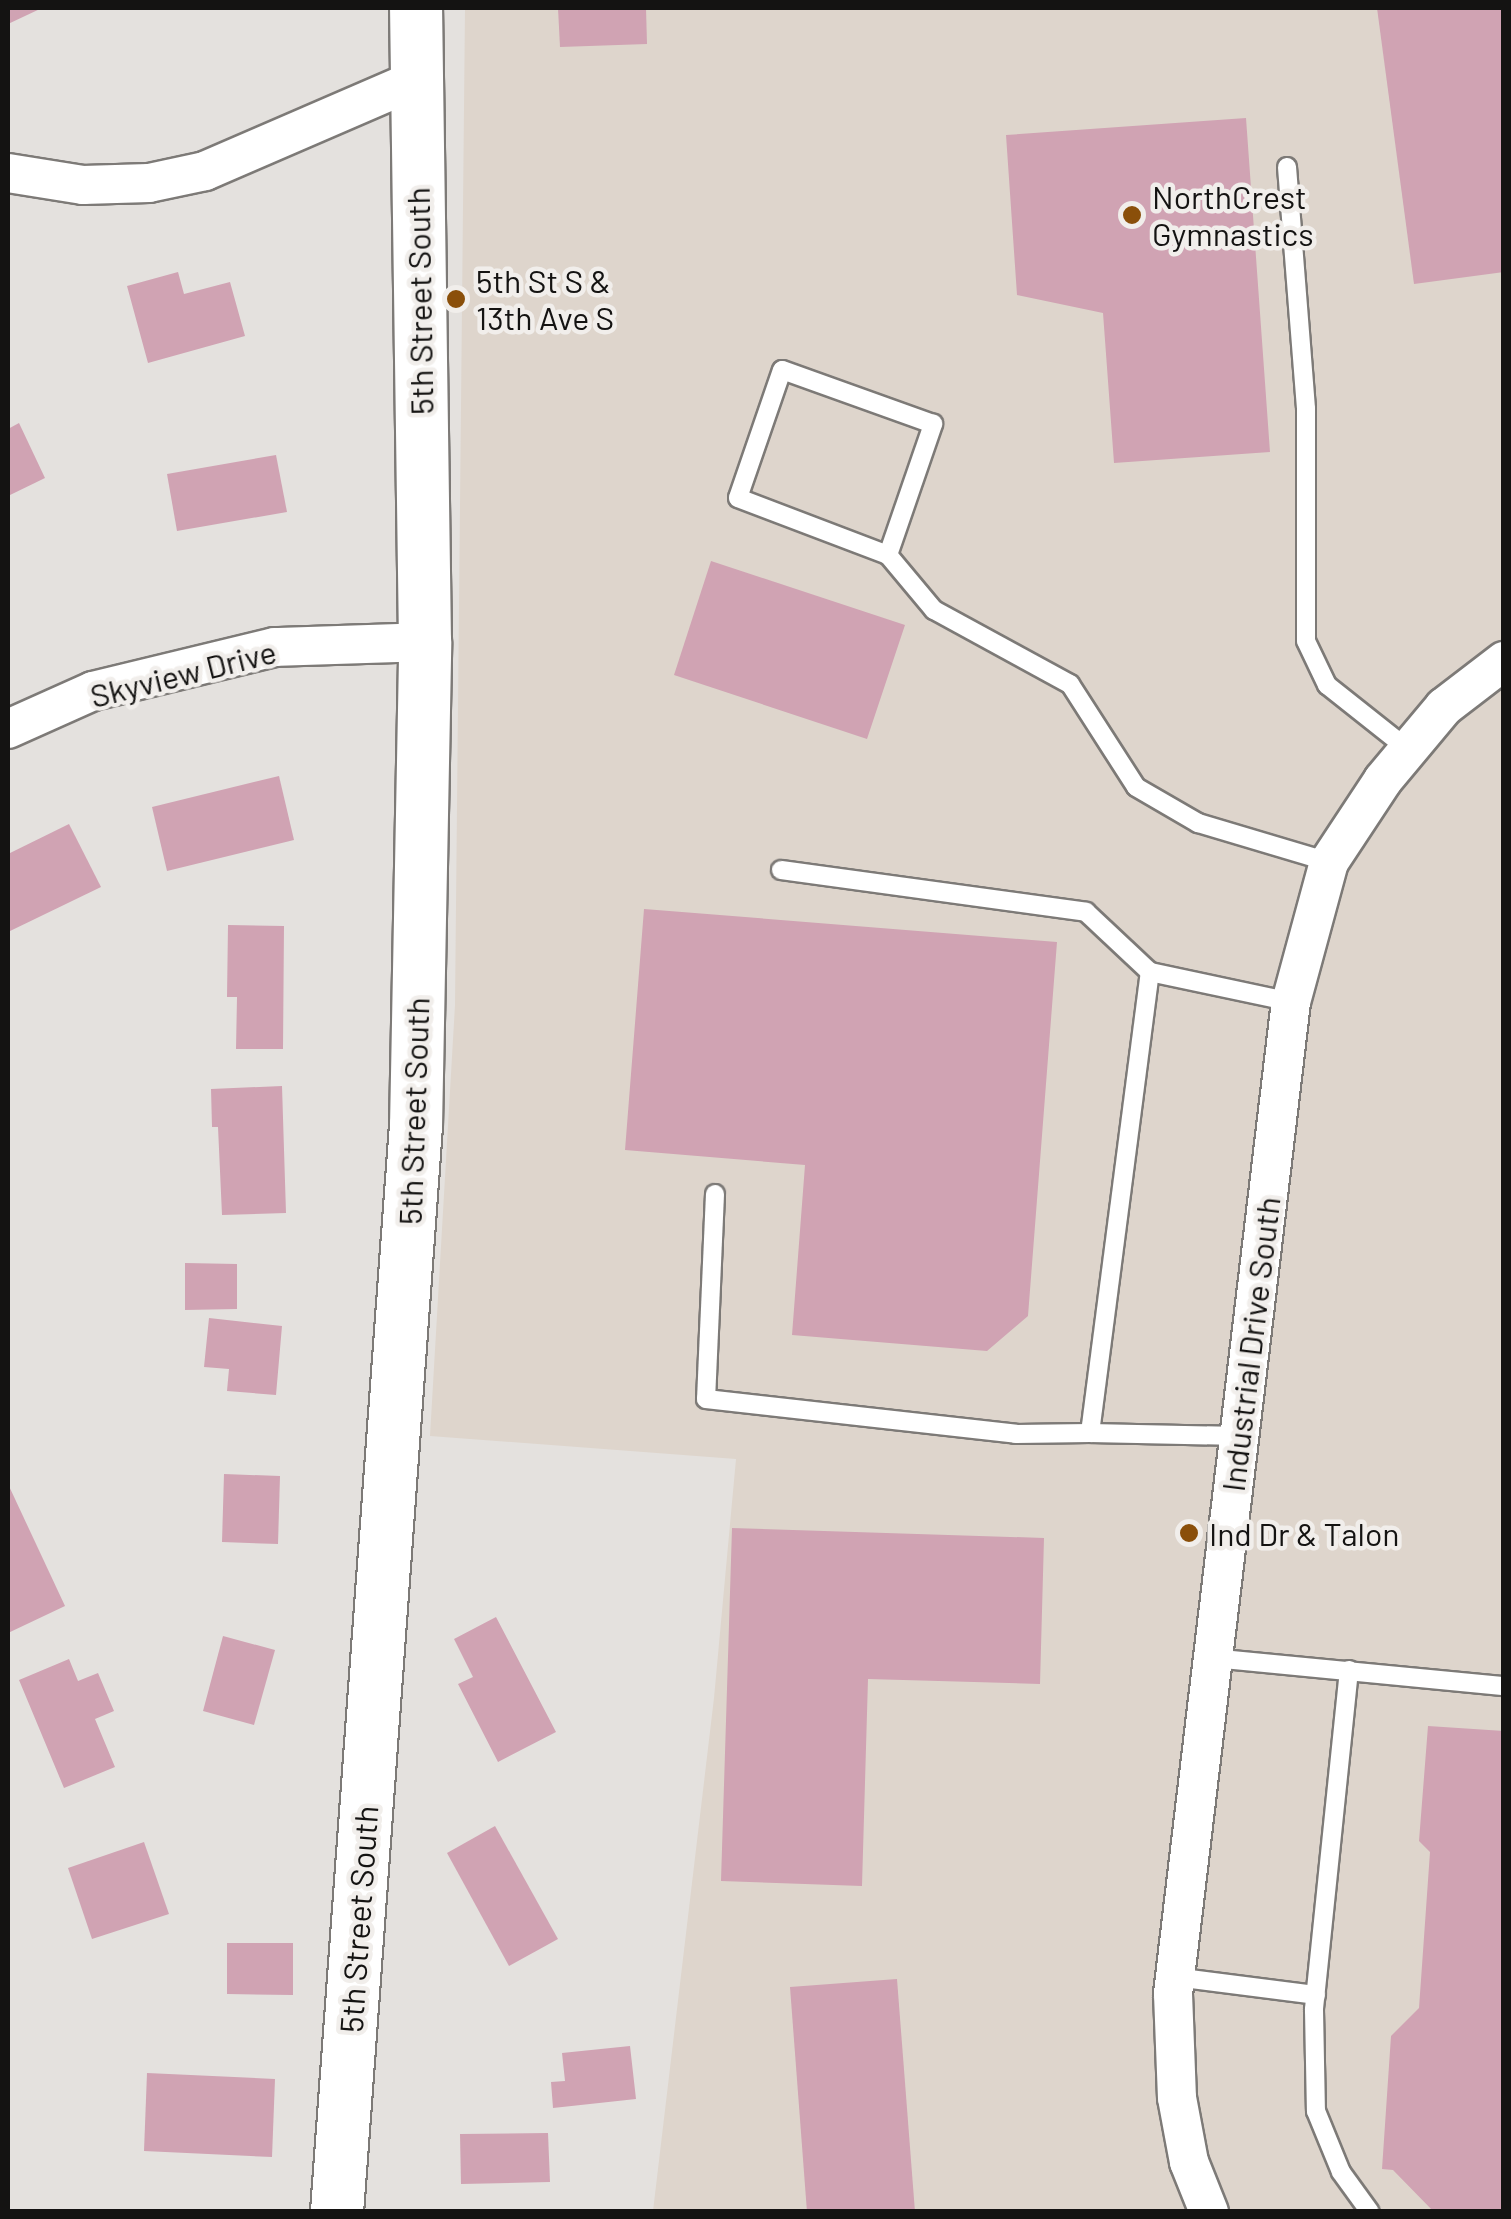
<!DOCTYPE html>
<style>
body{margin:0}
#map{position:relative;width:1511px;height:2219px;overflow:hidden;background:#e4e1de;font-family:Barlow,sans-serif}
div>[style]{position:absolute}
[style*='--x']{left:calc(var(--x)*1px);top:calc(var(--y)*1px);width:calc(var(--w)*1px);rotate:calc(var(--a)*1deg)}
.built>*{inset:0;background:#ded5cc}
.building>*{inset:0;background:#d0a3b3}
.roads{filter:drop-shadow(2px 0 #7d7a77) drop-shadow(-2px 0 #7d7a77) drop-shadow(0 2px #7d7a77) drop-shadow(0 -2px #7d7a77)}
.lane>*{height:18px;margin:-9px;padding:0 9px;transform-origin:9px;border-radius:9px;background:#fff}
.street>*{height:38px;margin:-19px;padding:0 19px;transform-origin:19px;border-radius:19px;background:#fff}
.secondary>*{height:52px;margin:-26px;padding:0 26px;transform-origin:26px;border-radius:26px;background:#fff}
.dots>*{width:28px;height:28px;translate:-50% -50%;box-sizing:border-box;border:5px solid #f1eeeb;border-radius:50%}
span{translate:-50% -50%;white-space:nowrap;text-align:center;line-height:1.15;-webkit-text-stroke:9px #f1eeeb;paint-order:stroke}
.poi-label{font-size:32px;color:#141312}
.left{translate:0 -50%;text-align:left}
.street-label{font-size:32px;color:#141312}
.frame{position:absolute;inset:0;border:10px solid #141312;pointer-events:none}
</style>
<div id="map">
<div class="built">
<div style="clip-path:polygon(465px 8px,1503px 8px,1503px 2211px,653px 2211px,714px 1698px,736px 1459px,430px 1436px,455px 1005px)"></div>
</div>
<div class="building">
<div style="clip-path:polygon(8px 8px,42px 8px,8px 24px)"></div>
<div style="clip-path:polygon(558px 8px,646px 8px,647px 44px,560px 47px)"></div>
<div style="clip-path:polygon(1377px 8px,1504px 8px,1504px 272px,1414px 284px)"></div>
<div style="clip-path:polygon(1246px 118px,1270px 452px,1114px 463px,1103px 313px,1017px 295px,1006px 135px)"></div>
<div style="clip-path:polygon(178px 272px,184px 294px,230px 282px,245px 336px,148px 363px,127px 286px)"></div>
<div style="clip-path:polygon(19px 423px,45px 478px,8px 496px,8px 429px)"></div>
<div style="clip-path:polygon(276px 455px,287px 512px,177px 531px,167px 474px)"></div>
<div style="clip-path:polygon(711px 561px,905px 625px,867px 739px,674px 675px)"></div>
<div style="clip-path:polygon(279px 776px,294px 840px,167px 871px,152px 807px)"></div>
<div style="clip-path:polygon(69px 824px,101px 887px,8px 932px,8px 854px)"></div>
<div style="clip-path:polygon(644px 909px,1057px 942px,1028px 1316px,987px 1351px,792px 1335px,805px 1165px,625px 1150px)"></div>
<div style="clip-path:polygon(228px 925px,284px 926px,283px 1049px,236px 1049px,237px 997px,227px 997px)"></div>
<div style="clip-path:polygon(282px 1086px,286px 1213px,222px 1215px,218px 1127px,212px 1127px,211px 1089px)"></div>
<div style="clip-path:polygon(185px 1263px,237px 1264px,237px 1309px,185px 1310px)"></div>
<div style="clip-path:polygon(209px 1318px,282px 1326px,276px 1395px,227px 1391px,229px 1369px,204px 1367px)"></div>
<div style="clip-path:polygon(224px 1474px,280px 1476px,278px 1544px,222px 1542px)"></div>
<div style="clip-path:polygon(8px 1484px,65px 1606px,8px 1633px)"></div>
<div style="clip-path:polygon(732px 1528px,1044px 1538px,1040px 1684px,868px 1679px,862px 1886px,721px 1881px)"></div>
<div style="clip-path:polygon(496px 1617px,556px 1732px,498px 1762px,458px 1684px,473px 1677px,454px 1639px)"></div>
<div style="clip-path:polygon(223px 1636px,275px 1650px,254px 1725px,203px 1711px)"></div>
<div style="clip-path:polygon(69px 1659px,78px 1681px,98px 1673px,114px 1711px,95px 1719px,115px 1767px,64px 1788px,19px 1680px)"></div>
<div style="clip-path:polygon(1428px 1726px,1504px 1731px,1504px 2212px,1434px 2212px,1393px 2170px,1382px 2169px,1391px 2036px,1419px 2008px,1430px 1852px,1419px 1841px)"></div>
<div style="clip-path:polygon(495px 1826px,558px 1939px,509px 1966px,447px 1853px)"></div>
<div style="clip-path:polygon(144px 1842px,169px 1914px,92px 1939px,68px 1868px)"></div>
<div style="clip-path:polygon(227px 1943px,293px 1943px,293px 1995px,227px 1994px)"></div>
<div style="clip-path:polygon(897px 1979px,915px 2212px,807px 2212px,790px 1987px)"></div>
<div style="clip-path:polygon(630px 2046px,636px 2099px,553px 2108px,551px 2082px,565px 2081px,562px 2053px)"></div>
<div style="clip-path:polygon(147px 2073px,275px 2079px,272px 2157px,144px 2151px)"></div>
<div style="clip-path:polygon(548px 2133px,550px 2182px,461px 2184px,460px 2134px)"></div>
</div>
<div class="roads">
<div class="lane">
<div style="--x:1287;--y:167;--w:243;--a:85.5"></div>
<div style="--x:1306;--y:409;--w:232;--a:90"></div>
<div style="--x:1306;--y:641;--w:49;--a:64.5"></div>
<div style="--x:1327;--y:685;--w:105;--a:38.4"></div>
<div style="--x:888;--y:555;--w:139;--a:-71"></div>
<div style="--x:933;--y:424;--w:160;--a:-160.3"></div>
<div style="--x:782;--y:370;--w:135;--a:109"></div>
<div style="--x:738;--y:498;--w:160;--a:20.8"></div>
<div style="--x:888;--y:555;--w:72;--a:50.1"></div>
<div style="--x:934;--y:610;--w:155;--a:28.6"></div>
<div style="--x:1070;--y:684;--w:122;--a:57.3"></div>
<div style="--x:1136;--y:787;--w:72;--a:30.1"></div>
<div style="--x:1198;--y:823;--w:137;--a:16.6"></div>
<div style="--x:781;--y:870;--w:308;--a:7.8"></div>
<div style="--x:1086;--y:912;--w:88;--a:43.2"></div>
<div style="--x:715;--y:1194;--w:205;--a:92.5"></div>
<div style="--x:706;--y:1399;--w:312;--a:6.4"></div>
<div style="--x:1016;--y:1434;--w:74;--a:-0.8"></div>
<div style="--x:1240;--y:1436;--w:150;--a:-178.9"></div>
<div style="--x:1090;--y:1433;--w:465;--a:-82.6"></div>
<div style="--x:1150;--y:972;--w:144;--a:12"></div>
<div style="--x:1212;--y:1658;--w:293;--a:5.5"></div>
<div style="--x:1349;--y:1670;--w:342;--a:95.9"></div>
<div style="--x:1314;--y:2010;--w:101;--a:88.9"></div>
<div style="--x:1316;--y:2111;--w:66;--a:67.7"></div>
<div style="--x:1341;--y:2172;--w:49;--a:54.1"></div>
<div style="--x:1175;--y:1977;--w:142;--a:7.3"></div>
</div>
<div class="street">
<div style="--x:8;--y:173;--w:76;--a:9.1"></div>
<div style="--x:83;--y:185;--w:66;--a:-1.7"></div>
<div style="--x:149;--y:183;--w:57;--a:-12.1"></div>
<div style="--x:205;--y:171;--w:229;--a:-23.4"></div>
<div style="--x:8;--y:729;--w:93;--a:-24.1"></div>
<div style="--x:93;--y:691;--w:187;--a:-13.6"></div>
<div style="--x:275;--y:647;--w:150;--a:-1.9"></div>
<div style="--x:1209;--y:2212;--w:54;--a:-111.8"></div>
<div style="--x:1189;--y:2162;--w:65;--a:-100.6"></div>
<div style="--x:1177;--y:2098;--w:104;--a:-92.2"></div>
<div style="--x:1173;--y:1994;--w:999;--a:-83.22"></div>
<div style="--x:1291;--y:1002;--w:145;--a:-74.8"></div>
<div style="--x:1329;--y:862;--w:98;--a:-56.6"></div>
<div style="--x:1383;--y:780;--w:95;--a:-50.1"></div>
<div style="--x:1444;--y:707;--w:76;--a:-37.5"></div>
</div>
<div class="secondary">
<div style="--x:337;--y:2212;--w:1088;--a:-85.84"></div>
<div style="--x:416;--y:1127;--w:485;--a:-88.9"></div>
<div style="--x:425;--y:642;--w:634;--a:-90.81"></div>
</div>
</div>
<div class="dots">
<div style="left:1132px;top:215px;background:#8a4f0a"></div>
<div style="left:456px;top:299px;background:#8a4f0a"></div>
<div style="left:1189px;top:1533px;background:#8a4f0a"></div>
</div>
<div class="poi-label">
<span class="left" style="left:1152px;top:215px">NorthCrest<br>Gymnastics</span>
<span class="left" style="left:476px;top:299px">5th St S &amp;<br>13th Ave S</span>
<span class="left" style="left:1209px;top:1533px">Ind Dr &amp; Talon</span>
</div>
<div class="street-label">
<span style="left:419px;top:301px;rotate:-91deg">5th Street South</span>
<span style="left:183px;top:673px;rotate:-14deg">Skyview Drive</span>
<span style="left:413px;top:1111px;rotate:-88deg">5th Street South</span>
<span style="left:1250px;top:1344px;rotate:-83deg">Industrial Drive South</span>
<span style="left:358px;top:1919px;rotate:-86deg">5th Street South</span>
</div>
<div class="frame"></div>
</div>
